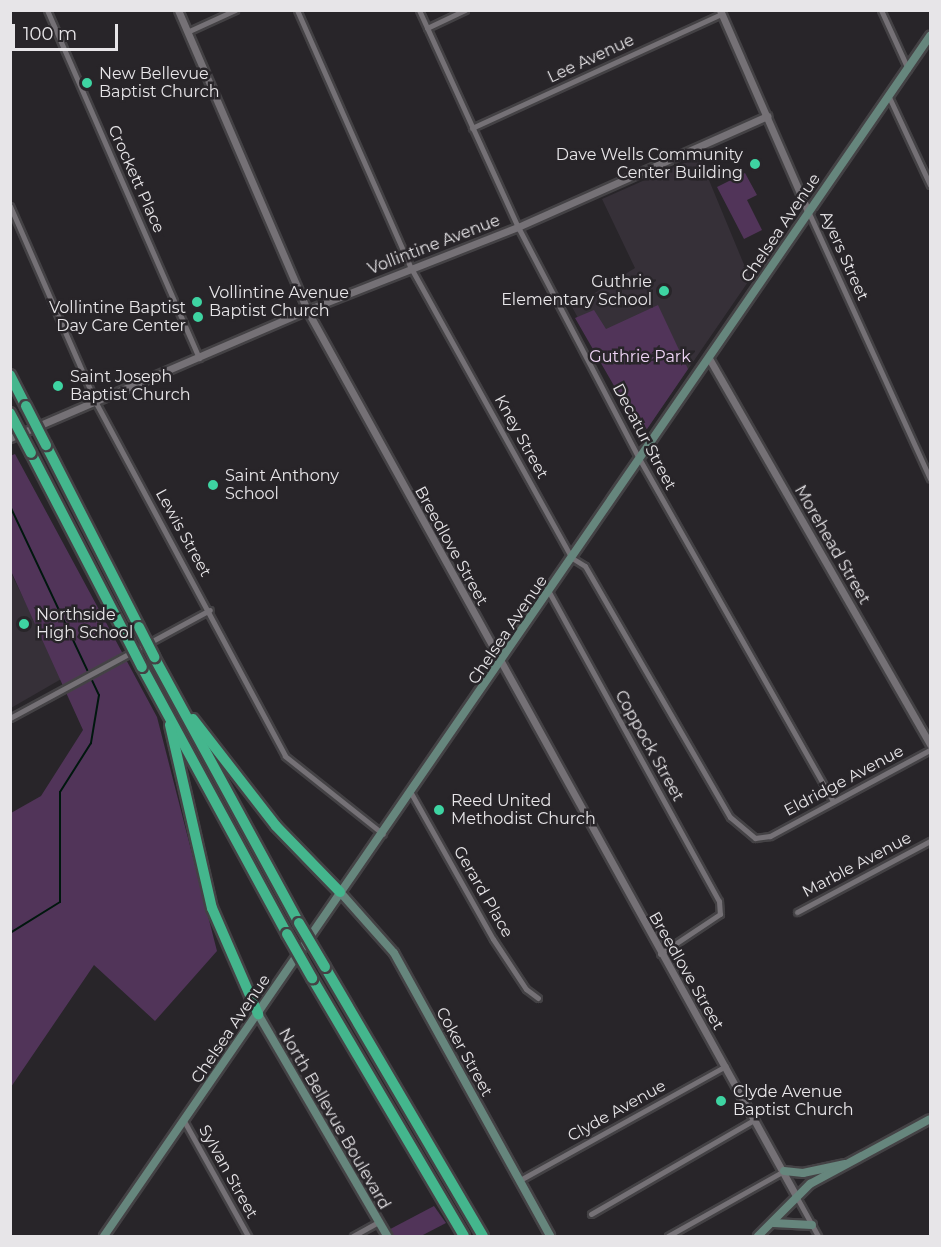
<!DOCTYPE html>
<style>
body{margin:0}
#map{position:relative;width:941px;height:1247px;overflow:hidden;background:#282529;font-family:Montserrat,sans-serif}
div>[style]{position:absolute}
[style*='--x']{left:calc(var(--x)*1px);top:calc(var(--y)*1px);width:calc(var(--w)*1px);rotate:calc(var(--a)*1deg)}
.built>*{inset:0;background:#363038}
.green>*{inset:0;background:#513459}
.stream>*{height:2px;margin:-1px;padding:0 1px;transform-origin:1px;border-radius:1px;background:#00170e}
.roads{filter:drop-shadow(2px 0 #444245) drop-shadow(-2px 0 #444245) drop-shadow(0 2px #444245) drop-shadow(0 -2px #444245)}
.minor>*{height:5px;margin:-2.5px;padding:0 2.5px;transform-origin:2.5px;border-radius:2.5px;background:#757176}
.tertiary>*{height:7px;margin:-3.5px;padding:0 3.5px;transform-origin:3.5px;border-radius:3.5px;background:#757176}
.secondary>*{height:8px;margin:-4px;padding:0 4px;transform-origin:4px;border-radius:4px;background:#66867d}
.motorway>*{height:10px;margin:-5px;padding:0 5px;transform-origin:5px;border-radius:5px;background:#44b68d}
.bridges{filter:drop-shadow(2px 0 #444245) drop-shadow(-2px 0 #444245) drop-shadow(0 2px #444245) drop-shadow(0 -2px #444245)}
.motorway-bridge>*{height:10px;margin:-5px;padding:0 5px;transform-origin:5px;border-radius:5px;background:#44b68d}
.dots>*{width:16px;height:16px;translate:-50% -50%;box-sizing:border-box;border:3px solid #282529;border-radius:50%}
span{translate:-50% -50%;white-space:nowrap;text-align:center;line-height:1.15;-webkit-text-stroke:5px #282529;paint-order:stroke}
.street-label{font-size:16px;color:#e7e5e8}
.poi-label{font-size:16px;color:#e7e5e8}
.left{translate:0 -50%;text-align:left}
.right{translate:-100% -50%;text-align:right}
.park-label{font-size:16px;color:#eed4f5}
.frame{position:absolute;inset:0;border:12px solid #e7e5e8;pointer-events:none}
.scale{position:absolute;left:12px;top:24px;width:106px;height:27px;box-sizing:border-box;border:3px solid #e7e5e8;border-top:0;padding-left:8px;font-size:18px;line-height:21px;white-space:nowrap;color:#e7e5e8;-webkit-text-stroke:4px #282529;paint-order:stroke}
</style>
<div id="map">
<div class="built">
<div style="clip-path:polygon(699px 156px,750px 279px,647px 429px,640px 431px,572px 307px,635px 268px,602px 199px)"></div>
<div style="clip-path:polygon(10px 571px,63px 678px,11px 708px,10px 708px)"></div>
</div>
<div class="green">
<div style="clip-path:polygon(745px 173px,757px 195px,747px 200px,762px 230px,744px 239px,717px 187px)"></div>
<div style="clip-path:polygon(658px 305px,688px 369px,647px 429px,640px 431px,575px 318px,594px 310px,606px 329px)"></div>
<div style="clip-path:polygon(15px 454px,157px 717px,217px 951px,155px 1021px,94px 965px,11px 1087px,11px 813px,41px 796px,83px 730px,11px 571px,10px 456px)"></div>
<div style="clip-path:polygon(434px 1206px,446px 1223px,421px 1236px,377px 1236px)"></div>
</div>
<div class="stream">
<div style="--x:10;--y:506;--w:209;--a:64.8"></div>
<div style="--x:99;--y:695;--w:49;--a:99.5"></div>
<div style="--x:91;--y:743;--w:58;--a:122.3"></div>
<div style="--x:60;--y:792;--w:110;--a:90"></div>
<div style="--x:60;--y:902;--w:59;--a:148.2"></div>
</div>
<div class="roads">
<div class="minor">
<div style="--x:47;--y:10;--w:380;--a:66.4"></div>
<div style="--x:297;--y:10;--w:282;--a:66.2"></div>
<div style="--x:411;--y:268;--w:332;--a:61"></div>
<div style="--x:572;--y:558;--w:15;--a:32"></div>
<div style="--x:585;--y:566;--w:290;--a:60"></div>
<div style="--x:730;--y:817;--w:33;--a:40"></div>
<div style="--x:755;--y:838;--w:15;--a:-8"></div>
<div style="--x:770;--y:836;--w:182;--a:-28.3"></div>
<div style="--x:419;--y:10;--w:239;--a:65.5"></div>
<div style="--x:518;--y:227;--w:263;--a:62.4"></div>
<div style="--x:640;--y:460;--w:392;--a:60.5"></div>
<div style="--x:881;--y:10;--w:65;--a:65.4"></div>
<div style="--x:427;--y:28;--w:42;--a:-25.3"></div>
<div style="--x:187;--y:32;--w:53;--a:-24.6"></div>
<div style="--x:889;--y:97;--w:97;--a:65"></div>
<div style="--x:472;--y:128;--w:274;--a:-24.6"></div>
<div style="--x:10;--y:206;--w:215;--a:66.4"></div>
<div style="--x:96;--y:403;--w:400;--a:61.8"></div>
<div style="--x:285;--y:756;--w:125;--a:38.5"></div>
<div style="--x:808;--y:211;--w:294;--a:65.5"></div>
<div style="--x:549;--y:592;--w:353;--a:61.2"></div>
<div style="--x:719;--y:901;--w:13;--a:86"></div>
<div style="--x:720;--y:914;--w:72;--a:146.3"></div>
<div style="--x:10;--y:718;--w:227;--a:-28.4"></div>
<div style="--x:411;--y:793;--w:167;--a:60.7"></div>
<div style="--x:493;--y:939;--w:60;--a:56.6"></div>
<div style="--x:526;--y:989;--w:15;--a:37"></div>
<div style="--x:797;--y:912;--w:151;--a:-28.1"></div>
<div style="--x:184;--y:1121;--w:132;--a:60.9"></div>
<div style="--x:520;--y:1180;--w:235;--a:-29"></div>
<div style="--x:796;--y:1196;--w:46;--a:61.2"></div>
<div style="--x:591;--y:1214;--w:188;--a:-30"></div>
<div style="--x:353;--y:1236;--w:29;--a:-29"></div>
<div style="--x:668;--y:1236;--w:133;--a:-29.3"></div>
</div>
<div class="tertiary">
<div style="--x:178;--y:10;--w:327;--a:66.7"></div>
<div style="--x:307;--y:310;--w:1012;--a:61.1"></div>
<div style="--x:720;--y:10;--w:219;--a:66.4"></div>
<div style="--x:710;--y:360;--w:443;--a:60.2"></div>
<div style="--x:10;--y:438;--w:323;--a:-23.3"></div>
<div style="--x:307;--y:310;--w:227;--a:-21.5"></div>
<div style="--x:518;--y:227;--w:273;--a:-24"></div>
</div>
<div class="secondary">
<div style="--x:340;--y:892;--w:81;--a:48.5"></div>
<div style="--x:394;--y:953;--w:323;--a:61.1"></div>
<div style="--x:258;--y:1014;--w:257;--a:59.8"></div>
<div style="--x:784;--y:1171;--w:19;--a:6"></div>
<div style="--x:803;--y:1173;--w:43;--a:-12.1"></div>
<div style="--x:773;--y:1223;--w:39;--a:3"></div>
<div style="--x:104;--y:1236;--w:1457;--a:-55.46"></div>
<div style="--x:758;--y:1236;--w:74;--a:-45"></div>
<div style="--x:810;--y:1184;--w:136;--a:-28.4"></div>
</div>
<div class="motorway">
<div style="--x:10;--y:375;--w:35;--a:63"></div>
<div style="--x:46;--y:445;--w:204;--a:62.9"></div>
<div style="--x:31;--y:453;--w:204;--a:62.6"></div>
<div style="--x:154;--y:657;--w:303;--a:61.4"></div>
<div style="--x:142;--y:667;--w:304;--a:61.5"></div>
<div style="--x:193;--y:719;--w:135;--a:52.2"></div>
<div style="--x:276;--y:826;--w:92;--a:45.9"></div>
<div style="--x:170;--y:725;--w:188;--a:77.1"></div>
<div style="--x:212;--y:908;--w:116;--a:66.5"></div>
<div style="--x:325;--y:967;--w:312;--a:59.6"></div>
<div style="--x:312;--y:978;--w:299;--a:59.5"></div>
</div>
</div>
<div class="bridges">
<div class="motorway-bridge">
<div style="--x:26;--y:406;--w:44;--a:62.9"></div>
<div style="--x:10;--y:413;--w:45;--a:62.3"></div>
<div style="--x:139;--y:627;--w:34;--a:63"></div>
<div style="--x:125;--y:634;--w:37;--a:63"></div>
<div style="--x:299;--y:923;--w:51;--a:59.4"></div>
<div style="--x:287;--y:934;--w:51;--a:60.4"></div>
</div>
</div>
<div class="dots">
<div style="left:87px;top:83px;background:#3ed4a2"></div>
<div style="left:755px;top:164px;background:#3ed4a2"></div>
<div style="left:664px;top:291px;background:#3ed4a2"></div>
<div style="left:197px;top:302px;background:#3ed4a2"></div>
<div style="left:198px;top:317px;background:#3ed4a2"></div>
<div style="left:58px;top:386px;background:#3ed4a2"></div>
<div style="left:213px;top:485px;background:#3ed4a2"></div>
<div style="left:24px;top:624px;background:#3ed4a2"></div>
<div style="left:439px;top:810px;background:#3ed4a2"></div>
<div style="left:721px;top:1101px;background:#3ed4a2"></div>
</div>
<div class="street-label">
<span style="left:591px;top:59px;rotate:-25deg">Lee Avenue</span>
<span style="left:136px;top:179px;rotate:66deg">Crockett Place</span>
<span style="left:781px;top:228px;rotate:-56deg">Chelsea Avenue</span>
<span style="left:434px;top:245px;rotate:-21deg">Vollintine Avenue</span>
<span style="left:844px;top:256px;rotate:66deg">Ayers Street</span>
<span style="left:521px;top:437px;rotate:61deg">Kney Street</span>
<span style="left:644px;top:437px;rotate:62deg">Decatur Street</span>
<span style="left:183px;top:533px;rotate:61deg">Lewis Street</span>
<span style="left:832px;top:545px;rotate:60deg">Morehead Street</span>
<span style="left:451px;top:546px;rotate:61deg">Breedlove Street</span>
<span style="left:508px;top:630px;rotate:-56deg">Chelsea Avenue</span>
<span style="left:649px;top:746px;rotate:61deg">Coppock Street</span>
<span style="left:844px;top:781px;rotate:-28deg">Eldridge Avenue</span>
<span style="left:857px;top:865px;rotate:-28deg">Marble Avenue</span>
<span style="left:483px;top:892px;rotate:60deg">Gerard Place</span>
<span style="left:686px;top:971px;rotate:60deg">Breedlove Street</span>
<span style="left:231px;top:1029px;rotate:-56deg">Chelsea Avenue</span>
<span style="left:464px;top:1052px;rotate:61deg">Coker Street</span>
<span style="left:617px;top:1111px;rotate:-29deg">Clyde Avenue</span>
<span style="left:334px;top:1119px;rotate:60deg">North Bellevue Boulevard</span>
<span style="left:228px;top:1172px;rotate:61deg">Sylvan Street</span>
</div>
<div class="poi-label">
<span class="left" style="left:99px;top:83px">New Bellevue<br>Baptist Church</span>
<span class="right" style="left:743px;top:164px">Dave Wells Community<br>Center Building</span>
<span class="right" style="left:652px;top:291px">Guthrie<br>Elementary School</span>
<span class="left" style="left:209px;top:302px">Vollintine Avenue<br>Baptist Church</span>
<span class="right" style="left:186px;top:317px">Vollintine Baptist<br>Day Care Center</span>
<span class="left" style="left:70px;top:386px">Saint Joseph<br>Baptist Church</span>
<span class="left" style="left:225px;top:485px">Saint Anthony<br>School</span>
<span class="left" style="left:36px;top:624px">Northside<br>High School</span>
<span class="left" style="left:451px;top:810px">Reed United<br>Methodist Church</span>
<span class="left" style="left:733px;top:1101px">Clyde Avenue<br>Baptist Church</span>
</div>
<div class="park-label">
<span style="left:640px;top:357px">Guthrie Park</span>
</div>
<div class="frame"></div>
<div class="scale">100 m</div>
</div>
